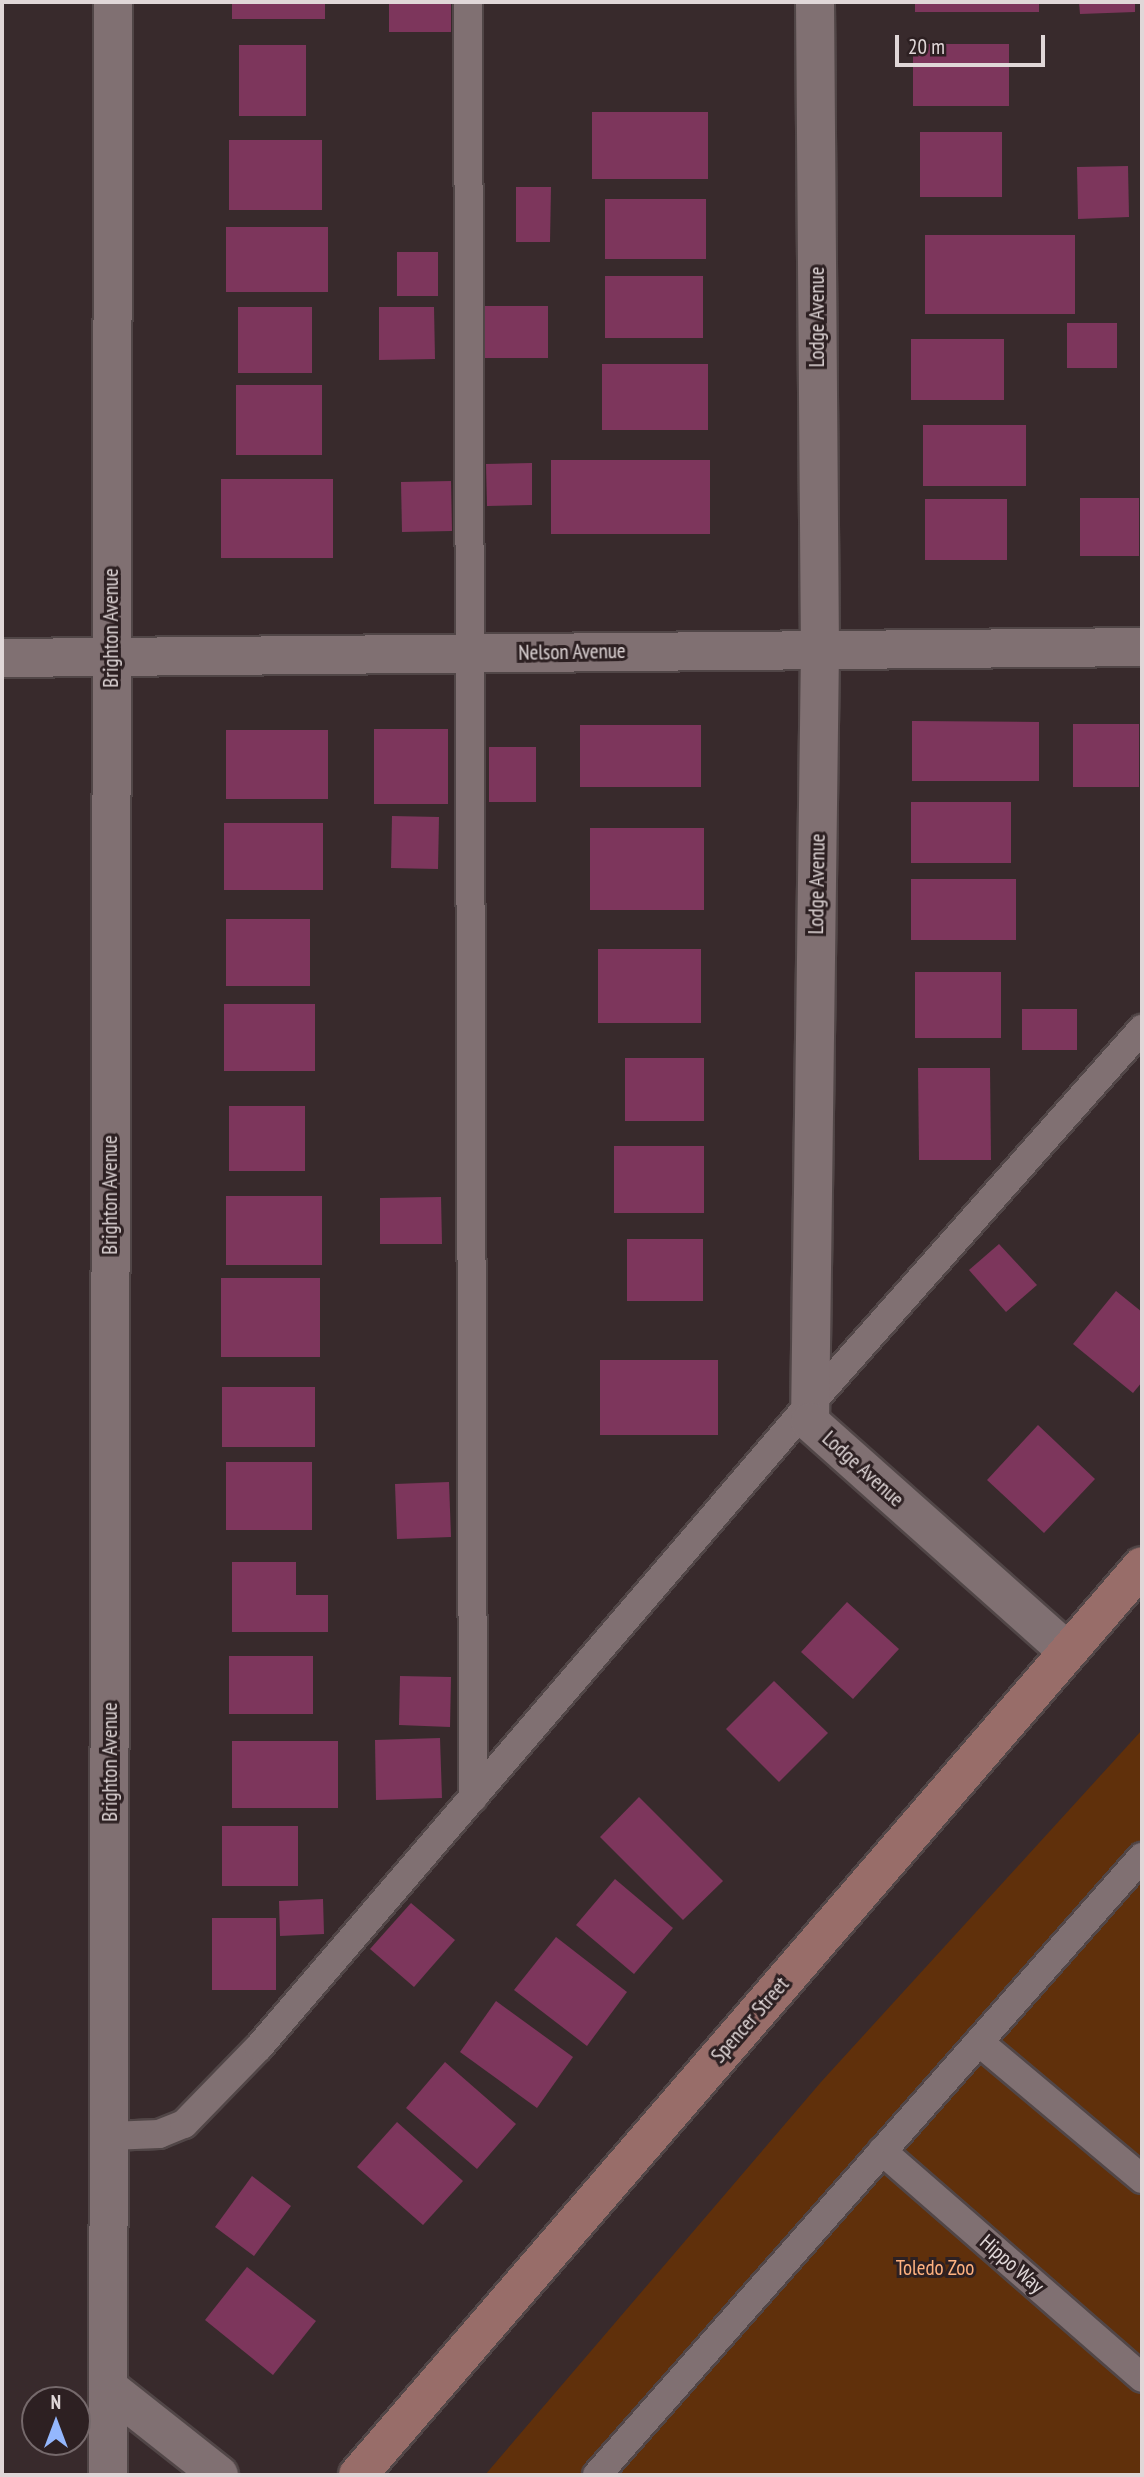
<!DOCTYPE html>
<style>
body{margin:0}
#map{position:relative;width:1144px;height:2477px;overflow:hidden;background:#382a2c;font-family:"PT Sans Narrow",sans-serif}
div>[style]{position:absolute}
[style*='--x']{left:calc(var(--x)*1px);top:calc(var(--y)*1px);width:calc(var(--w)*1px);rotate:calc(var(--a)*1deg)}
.green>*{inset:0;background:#60300b}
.building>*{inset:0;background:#7d365c}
.roads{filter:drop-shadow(2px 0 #514647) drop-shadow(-2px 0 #514647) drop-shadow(0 2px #514647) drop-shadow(0 -2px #514647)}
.lane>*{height:28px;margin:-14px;padding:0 14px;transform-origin:14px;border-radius:14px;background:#807072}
.street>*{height:38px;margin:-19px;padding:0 19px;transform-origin:19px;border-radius:19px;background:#807072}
.secondary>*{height:38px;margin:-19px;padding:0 19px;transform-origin:19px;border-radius:19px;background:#986d69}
span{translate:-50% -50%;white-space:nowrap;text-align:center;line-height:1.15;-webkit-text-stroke:6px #2d2022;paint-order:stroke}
.street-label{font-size:21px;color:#e0d7d8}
.park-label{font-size:21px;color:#ffb280}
.frame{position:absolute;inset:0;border:4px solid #e0d7d8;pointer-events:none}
.north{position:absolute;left:21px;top:2386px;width:70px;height:70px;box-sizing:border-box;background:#2d2022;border:2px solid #75696b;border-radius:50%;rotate:0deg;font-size:19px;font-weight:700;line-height:28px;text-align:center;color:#e0d7d8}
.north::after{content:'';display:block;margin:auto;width:24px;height:32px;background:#94b7fd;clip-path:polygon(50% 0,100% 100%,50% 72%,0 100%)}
.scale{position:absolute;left:895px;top:35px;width:150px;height:32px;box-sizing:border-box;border:4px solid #e0d7d8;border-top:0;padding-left:9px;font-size:21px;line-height:24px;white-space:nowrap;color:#e0d7d8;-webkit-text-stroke:5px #2d2022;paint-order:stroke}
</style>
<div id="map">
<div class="green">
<div style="clip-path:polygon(1142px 1730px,1142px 2475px,485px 2475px,821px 2082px)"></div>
</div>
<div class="building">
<div style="clip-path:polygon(232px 2px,325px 2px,325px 19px,232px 19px)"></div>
<div style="clip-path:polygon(389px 2px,451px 2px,451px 32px,389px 32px)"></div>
<div style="clip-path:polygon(915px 2px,1039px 2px,1039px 12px,915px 12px)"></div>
<div style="clip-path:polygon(1079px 2px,1135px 2px,1135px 12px,1080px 14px)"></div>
<div style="clip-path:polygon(913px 44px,1009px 44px,1009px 106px,913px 106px)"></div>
<div style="clip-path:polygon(239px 45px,306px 45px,306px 116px,239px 116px)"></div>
<div style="clip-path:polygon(592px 112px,708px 112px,708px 179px,592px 179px)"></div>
<div style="clip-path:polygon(920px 132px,1002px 132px,1002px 197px,920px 197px)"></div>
<div style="clip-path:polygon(229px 140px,322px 140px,322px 210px,229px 210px)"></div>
<div style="clip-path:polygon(1128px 166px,1129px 217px,1078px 219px,1077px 167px)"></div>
<div style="clip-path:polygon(516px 187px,551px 187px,550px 242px,516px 242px)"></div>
<div style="clip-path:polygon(605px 199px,706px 199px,706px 259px,605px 259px)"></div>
<div style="clip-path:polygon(226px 227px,328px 227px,328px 292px,226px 292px)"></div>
<div style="clip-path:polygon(925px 235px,1075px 235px,1075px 314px,925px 314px)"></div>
<div style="clip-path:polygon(397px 252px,438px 252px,438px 296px,397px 296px)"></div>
<div style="clip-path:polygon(605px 276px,703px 276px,703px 338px,605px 338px)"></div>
<div style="clip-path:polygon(484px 306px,548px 306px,548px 358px,484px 358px)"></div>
<div style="clip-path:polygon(238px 307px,312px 307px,312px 373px,238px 373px)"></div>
<div style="clip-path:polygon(379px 307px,434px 307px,435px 359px,379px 360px)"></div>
<div style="clip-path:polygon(1067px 323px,1117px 323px,1117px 368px,1067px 368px)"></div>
<div style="clip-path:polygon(911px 339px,1004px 339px,1004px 400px,911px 400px)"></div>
<div style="clip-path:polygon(602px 364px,708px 364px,708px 430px,602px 430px)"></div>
<div style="clip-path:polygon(236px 385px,322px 385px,322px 455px,236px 455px)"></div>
<div style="clip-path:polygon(923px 425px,1026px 425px,1026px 486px,923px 486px)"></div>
<div style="clip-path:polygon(551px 460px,710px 460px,710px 534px,551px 534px)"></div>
<div style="clip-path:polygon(532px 463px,532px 505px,487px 506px,486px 464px)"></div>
<div style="clip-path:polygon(221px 479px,333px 479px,333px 558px,221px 558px)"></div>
<div style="clip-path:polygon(451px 481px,452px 531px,402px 532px,401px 482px)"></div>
<div style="clip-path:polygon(1080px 498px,1139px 498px,1139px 556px,1080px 556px)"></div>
<div style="clip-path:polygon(925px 499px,1007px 499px,1007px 560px,925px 560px)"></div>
<div style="clip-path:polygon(912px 721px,1039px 722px,1039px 781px,912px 781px)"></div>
<div style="clip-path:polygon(1073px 724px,1139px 724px,1139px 787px,1073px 787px)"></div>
<div style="clip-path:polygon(580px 725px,701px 725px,701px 787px,580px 787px)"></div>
<div style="clip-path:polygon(374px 729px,448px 729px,448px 804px,374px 804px)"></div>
<div style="clip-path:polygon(226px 730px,328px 730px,328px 799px,226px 799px)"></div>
<div style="clip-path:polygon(489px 747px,536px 747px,536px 802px,489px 802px)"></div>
<div style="clip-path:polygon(911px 802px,1011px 802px,1011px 863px,911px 863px)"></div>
<div style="clip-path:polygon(392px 816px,439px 817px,438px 869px,391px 868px)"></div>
<div style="clip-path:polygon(224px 823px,323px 823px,323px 890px,224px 890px)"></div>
<div style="clip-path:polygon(590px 828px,704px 828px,704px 910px,590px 910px)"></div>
<div style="clip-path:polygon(911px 879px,1016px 879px,1016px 940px,911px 940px)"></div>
<div style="clip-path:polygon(226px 919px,310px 919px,310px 986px,226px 986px)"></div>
<div style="clip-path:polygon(598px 949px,701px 949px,701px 1023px,598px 1023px)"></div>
<div style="clip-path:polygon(915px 972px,1001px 972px,1001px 1038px,915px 1038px)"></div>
<div style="clip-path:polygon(224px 1004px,315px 1004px,315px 1071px,224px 1071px)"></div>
<div style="clip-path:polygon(1022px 1009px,1077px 1009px,1077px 1050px,1022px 1050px)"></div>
<div style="clip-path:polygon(625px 1058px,704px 1058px,704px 1121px,625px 1121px)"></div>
<div style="clip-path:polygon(918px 1068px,990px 1068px,991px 1160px,919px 1160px)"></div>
<div style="clip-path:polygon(229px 1106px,305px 1106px,305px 1171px,229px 1171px)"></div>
<div style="clip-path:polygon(614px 1146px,704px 1146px,704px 1213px,614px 1213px)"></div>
<div style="clip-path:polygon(226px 1196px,322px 1196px,322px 1265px,226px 1265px)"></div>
<div style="clip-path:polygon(441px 1197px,442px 1244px,380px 1244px,380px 1198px)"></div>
<div style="clip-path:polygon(627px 1239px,703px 1239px,703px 1301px,627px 1301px)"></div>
<div style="clip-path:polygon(999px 1244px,1037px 1285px,1006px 1312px,969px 1270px)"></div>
<div style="clip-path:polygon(221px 1278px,320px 1278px,320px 1357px,221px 1357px)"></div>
<div style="clip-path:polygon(1116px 1291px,1142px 1312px,1142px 1382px,1133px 1393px,1073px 1344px)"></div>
<div style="clip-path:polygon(600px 1360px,718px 1360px,718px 1435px,600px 1435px)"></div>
<div style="clip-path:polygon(222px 1387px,315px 1387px,315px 1447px,222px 1447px)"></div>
<div style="clip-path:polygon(1038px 1425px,1095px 1479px,1044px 1533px,987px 1480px)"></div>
<div style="clip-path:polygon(226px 1462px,312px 1462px,312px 1530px,226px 1530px)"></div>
<div style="clip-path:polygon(449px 1482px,451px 1537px,397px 1539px,395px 1484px)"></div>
<div style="clip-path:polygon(232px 1562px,296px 1562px,296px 1595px,328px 1595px,328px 1632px,232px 1632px)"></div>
<div style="clip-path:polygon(847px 1602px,899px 1649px,853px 1699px,801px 1652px)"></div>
<div style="clip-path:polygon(229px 1656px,313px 1656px,313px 1714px,229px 1714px)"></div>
<div style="clip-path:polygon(400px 1676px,451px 1677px,450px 1727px,399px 1725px)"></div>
<div style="clip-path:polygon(774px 1681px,828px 1733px,779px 1782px,726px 1729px)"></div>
<div style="clip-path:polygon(440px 1738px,442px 1798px,376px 1800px,375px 1740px)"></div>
<div style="clip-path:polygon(232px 1741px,338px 1741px,338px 1808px,232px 1808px)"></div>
<div style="clip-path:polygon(639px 1797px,723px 1881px,683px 1920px,600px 1837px)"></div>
<div style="clip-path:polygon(222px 1826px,298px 1826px,298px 1886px,222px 1886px)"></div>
<div style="clip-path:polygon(615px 1879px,673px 1928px,634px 1974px,576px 1925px)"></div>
<div style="clip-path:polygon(323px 1899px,324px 1934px,280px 1936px,279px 1901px)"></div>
<div style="clip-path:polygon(411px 1903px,455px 1940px,414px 1987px,370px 1949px)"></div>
<div style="clip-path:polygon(212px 1918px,276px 1918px,276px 1990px,212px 1990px)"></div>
<div style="clip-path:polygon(556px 1937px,627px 1992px,587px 2046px,514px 1990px)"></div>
<div style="clip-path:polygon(496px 2001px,573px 2057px,537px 2108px,460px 2052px)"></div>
<div style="clip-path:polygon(445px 2062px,516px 2124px,477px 2169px,406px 2108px)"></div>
<div style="clip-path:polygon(397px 2122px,463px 2181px,423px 2225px,357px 2167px)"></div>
<div style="clip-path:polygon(252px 2176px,291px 2206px,254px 2256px,215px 2227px)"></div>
<div style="clip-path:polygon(247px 2267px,316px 2321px,273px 2375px,205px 2320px)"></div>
</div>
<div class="roads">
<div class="lane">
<div style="--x:468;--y:2;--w:1796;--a:89.84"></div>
<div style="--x:979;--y:2042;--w:213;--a:40"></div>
<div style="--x:110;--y:2136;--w:49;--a:-2.3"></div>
<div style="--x:159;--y:2134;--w:27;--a:-22"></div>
<div style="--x:184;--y:2124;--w:107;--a:-45.8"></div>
<div style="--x:259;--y:2047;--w:847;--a:-49.41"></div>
<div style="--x:810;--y:1404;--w:501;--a:-48.48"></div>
<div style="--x:882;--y:2151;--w:345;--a:41.1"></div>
<div style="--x:597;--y:2475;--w:824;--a:-48.59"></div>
</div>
<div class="street">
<div style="--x:815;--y:2;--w:648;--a:89.56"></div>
<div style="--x:820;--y:650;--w:772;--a:90.74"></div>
<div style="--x:810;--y:1422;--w:344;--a:41.7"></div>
<div style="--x:2;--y:658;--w:1140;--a:-0.55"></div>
<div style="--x:109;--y:2388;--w:140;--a:38.3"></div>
<div style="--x:108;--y:2475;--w:2473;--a:-89.88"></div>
</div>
<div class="secondary">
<div style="--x:358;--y:2475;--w:1200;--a:-49.22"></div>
</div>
</div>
<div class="street-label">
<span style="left:817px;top:317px;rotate:-90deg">Lodge Avenue</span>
<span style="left:111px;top:628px;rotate:-90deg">Brighton Avenue</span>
<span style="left:572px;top:652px;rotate:-1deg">Nelson Avenue</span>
<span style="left:817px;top:884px;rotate:-89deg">Lodge Avenue</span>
<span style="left:110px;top:1195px;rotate:-90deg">Brighton Avenue</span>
<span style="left:863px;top:1469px;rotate:42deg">Lodge Avenue</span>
<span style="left:110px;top:1762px;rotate:-90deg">Brighton Avenue</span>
<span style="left:750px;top:2020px;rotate:-49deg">Spencer Street</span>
<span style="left:1012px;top:2264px;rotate:41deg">Hippo Way</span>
</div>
<div class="park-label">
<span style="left:935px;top:2268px">Toledo Zoo</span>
</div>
<div class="frame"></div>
<div class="north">N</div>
<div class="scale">20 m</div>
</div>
